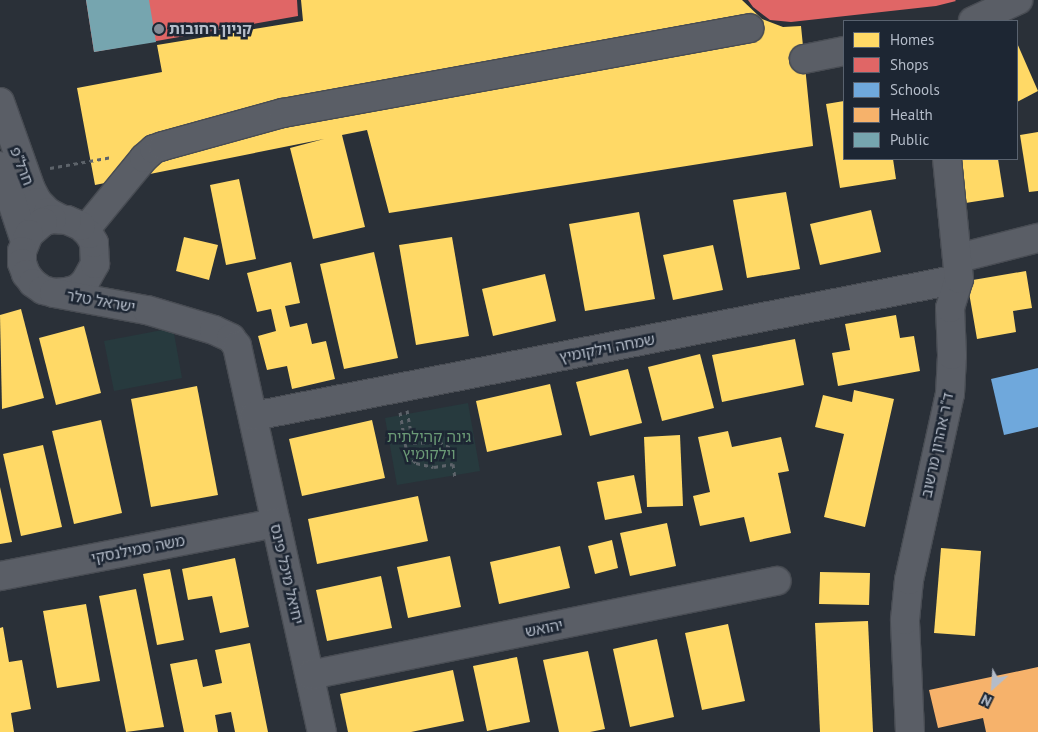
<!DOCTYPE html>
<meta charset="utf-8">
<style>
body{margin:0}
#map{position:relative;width:1038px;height:732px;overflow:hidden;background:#2a3038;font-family:"PT Sans","Noto Sans Hebrew",sans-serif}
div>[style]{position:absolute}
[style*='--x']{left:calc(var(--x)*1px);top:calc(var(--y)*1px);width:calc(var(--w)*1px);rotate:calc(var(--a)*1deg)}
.green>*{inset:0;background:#273a3e}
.homes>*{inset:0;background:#ffd966}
.shops>*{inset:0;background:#e06666}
.schools>*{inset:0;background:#6fa8dc}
.health>*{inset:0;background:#f6b26b}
.public>*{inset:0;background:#76a5af}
.path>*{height:3px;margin-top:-1.5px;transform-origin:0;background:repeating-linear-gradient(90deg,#5d636a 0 4px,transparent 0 8px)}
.roads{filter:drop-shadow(1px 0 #484c53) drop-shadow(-1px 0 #484c53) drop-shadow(0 1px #484c53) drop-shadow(0 -1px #484c53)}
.minor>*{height:28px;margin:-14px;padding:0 14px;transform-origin:14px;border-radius:14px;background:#5a5e66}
.dots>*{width:14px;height:14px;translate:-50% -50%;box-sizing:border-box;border:2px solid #1d2633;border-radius:50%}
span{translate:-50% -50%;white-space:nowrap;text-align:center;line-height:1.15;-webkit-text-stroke:5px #1d2633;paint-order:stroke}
.poi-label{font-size:15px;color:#b4bcc9;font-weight:700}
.left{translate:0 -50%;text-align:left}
.street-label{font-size:15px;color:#b4bcc9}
.park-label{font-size:15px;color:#6b9a76}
.legend{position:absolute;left:843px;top:20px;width:175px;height:140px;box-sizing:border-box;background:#1d2633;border:1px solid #59626f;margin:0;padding:6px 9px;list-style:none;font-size:15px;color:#b4bcc9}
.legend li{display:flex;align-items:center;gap:10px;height:25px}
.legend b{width:25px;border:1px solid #59626f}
.north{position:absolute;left:968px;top:662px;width:50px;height:50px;-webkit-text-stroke:4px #1d2633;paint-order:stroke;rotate:206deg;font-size:14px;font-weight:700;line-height:20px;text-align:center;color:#b4bcc9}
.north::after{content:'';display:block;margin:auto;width:18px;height:22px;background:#b4bcc9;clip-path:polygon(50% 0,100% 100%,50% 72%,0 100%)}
</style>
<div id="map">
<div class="green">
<div style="clip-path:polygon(173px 328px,182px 378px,114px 391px,104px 341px)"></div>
<div style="clip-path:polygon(468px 403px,480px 471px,397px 485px,385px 418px)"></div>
</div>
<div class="homes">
<div style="clip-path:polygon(301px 0,742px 0,762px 19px,783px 27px,801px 26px,813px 146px,389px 213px,367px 130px,342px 135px,365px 227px,313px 239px,290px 148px,324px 139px,95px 185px,77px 88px,162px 72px,157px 45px,303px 21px)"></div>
<div style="clip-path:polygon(1017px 43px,1038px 91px,1017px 102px)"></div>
<div style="clip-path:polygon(844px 101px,844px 159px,893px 159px,896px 179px,840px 188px,826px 104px)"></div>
<div style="clip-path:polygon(1038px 132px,1038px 191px,1029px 192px,1020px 135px)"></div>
<div style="clip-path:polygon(951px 159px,998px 159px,1004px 197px,959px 204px)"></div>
<div style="clip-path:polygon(239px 179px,256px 259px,226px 265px,210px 185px)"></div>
<div style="clip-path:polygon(786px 192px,800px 269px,747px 278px,733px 200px)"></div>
<div style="clip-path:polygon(871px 210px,881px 252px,820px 265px,810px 224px)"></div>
<div style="clip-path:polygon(639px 212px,655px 299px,585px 311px,569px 224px)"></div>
<div style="clip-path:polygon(184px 237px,218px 245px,209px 280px,176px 271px)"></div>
<div style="clip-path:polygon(452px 237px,469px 336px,416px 345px,399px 245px)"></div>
<div style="clip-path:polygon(713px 245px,723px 290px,673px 300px,663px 255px)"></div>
<div style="clip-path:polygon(374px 252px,398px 358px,344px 369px,320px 264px)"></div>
<div style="clip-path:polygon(291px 262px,300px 303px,285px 306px,290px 327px,307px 323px,312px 344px,326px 341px,335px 379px,292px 389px,287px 366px,267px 370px,258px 336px,276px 331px,271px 309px,257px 312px,247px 273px)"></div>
<div style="clip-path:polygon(1026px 271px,1032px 308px,1013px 311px,1016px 332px,977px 339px,967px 281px)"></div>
<div style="clip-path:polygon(545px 274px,556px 321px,493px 336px,482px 289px)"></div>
<div style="clip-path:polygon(21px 309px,44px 398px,2px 409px,0 315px)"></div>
<div style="clip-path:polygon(896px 315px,900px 338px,914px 336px,920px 371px,838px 386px,832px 353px,850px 350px,845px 324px)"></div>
<div style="clip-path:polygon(84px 326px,101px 393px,56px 405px,39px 338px)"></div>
<div style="clip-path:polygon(795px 339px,804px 385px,722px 402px,712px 355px)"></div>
<div style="clip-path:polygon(700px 354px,714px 408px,662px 421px,648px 367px)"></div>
<div style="clip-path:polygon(628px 369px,642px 423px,590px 436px,576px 382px)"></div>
<div style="clip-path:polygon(550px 384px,562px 435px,487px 452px,476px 401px)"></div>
<div style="clip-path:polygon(197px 386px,218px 495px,151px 507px,131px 399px)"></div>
<div style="clip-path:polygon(854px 390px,894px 399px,865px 527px,824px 517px,844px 434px,815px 427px,823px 395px,852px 402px)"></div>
<div style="clip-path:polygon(101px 420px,122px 513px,74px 524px,52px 431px)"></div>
<div style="clip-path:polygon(372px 420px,385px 478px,302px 496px,289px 439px)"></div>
<div style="clip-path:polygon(728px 431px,732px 447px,781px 437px,789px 471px,778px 473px,791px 533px,750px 542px,744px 517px,700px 526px,693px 496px,710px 492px,698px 437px)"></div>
<div style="clip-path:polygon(680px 435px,683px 506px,647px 507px,644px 437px)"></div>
<div style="clip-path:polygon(43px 445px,62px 527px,21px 536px,3px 454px)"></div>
<div style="clip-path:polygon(634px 475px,642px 513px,605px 520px,597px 482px)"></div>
<div style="clip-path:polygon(0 487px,12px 542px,0 544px)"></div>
<div style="clip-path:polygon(418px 496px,428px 541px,317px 564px,308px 519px)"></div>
<div style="clip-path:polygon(667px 523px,676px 566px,630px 576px,620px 533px)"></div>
<div style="clip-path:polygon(612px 540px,618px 568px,595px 574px,588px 546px)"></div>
<div style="clip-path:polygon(560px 546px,570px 588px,499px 604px,490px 562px)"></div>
<div style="clip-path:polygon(941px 548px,981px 551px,975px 636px,934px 633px)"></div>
<div style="clip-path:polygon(450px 556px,461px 607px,408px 618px,397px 567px)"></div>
<div style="clip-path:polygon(235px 558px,249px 627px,220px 633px,212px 596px,188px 600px,182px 569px)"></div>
<div style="clip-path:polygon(170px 569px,184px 640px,157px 645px,143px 574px)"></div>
<div style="clip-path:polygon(820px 572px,870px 573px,869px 605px,819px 604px)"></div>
<div style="clip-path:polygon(381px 576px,392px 628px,327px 641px,316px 590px)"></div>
<div style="clip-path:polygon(136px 589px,164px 727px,126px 732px,99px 596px)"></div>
<div style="clip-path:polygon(86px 604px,100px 681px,57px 688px,43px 611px)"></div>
<div style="clip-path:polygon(868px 621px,873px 732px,820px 732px,815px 623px)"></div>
<div style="clip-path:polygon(728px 624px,745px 701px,702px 710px,685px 633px)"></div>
<div style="clip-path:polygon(3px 627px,9px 662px,22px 660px,31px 709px,11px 713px,14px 732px,0 732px,0 628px)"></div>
<div style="clip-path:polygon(657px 639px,674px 717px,630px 727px,613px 649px)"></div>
<div style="clip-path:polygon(250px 643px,268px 732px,235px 732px,231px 712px,215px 715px,218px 732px,184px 732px,170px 664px,197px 659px,203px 687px,222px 683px,215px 650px)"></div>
<div style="clip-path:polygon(588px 651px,605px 729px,590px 732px,559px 732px,543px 660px)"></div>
<div style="clip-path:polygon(517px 657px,530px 722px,487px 731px,473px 666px)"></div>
<div style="clip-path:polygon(453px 670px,464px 721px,411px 732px,348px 732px,340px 694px)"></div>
</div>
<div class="shops">
<div style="clip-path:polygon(86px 0,297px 0,298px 16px,94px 52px)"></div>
<div style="clip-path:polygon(748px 0,955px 0,956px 1px,936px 6px,791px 22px,770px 20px,753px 7px)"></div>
</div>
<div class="schools">
<div style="clip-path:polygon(1038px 368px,1038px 427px,1004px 435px,991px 379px)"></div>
</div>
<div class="health">
<div style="clip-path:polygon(1038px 667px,1038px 732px,986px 732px,983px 718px,938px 728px,929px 690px)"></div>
</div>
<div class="public">
<div style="clip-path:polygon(86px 0,149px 0,156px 42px,94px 52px)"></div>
</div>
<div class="path">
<div style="--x:50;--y:168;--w:63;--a:-10.1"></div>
<div style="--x:407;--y:410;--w:34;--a:80"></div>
<div style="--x:413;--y:443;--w:26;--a:-2"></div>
<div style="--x:439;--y:442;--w:13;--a:27"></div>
<div style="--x:451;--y:448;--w:16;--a:83"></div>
<div style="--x:400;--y:412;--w:43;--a:80.5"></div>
<div style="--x:407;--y:454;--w:13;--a:45"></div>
<div style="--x:416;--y:463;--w:18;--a:13"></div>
<div style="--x:434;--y:467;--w:19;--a:-9"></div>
<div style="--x:453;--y:464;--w:14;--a:82"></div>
</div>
<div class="roads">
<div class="minor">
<div style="--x:973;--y:21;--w:50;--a:-25"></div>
<div style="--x:804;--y:59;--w:41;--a:-11.3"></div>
<div style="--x:0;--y:102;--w:92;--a:70.4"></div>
<div style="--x:31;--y:189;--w:15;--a:62"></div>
<div style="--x:38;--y:202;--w:14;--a:45"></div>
<div style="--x:48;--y:212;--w:15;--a:28"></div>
<div style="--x:0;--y:166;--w:79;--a:71.6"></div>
<div style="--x:85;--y:230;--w:93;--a:-50.7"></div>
<div style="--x:144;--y:158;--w:13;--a:-42"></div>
<div style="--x:154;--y:149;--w:9;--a:-18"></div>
<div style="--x:163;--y:146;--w:124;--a:-15.4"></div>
<div style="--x:283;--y:113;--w:474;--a:-10.3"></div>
<div style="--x:959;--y:258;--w:81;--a:-14.2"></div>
<div style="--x:54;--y:293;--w:12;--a:-5"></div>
<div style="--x:66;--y:292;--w:11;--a:-15"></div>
<div style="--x:77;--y:289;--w:11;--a:-41"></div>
<div style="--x:85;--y:282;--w:21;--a:-61"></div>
<div style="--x:95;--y:264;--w:21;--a:-93"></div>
<div style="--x:94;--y:243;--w:10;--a:-119"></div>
<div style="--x:89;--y:234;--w:11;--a:-135"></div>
<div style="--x:81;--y:226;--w:15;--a:-157"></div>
<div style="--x:67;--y:220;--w:15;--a:-176"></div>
<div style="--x:52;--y:219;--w:9;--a:162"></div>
<div style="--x:43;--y:222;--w:18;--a:139"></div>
<div style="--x:29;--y:234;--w:18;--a:112"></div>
<div style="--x:22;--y:251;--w:12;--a:90"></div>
<div style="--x:22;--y:263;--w:12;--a:70"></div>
<div style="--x:26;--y:274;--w:11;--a:52"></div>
<div style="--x:33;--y:283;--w:12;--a:35"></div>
<div style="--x:43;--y:290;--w:11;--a:15"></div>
<div style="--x:54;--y:293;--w:95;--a:10.4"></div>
<div style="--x:147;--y:310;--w:70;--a:16.6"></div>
<div style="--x:214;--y:330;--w:19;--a:25"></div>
<div style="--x:231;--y:338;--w:10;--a:53"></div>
<div style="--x:237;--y:346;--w:395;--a:77.6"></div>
<div style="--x:254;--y:416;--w:718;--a:-11"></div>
<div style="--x:0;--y:576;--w:281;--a:-10.9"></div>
<div style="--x:310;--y:675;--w:476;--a:-11.4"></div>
<div style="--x:910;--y:732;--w:112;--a:-92.6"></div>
<div style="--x:905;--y:620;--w:40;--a:-84.3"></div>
<div style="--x:909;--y:580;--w:190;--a:-77.6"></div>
<div style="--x:950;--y:394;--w:39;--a:-87"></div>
<div style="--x:952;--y:355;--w:47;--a:-92.4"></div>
<div style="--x:950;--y:308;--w:30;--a:-73"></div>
<div style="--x:959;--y:279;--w:121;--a:-95.7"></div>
</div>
</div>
<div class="dots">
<div style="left:159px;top:29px;background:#848b96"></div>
</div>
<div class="poi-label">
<span class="left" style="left:169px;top:29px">קניון רחובות</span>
</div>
<div class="street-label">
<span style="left:22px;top:166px;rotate:69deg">חרל"פ</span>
<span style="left:101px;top:301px;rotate:10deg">ישראל טלר</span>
<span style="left:607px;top:348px;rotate:-11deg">שמחה וילקומיץ</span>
<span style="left:937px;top:445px;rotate:-78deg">ד"ר אהרון מרשוב</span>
<span style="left:138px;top:549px;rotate:-11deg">משה סמילנסקי</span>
<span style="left:287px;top:574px;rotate:77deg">יחיאל מיכל פינס</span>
<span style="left:544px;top:628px;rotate:-11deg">יהואש</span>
</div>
<div class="park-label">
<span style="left:429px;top:445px">גינה קהילתית<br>וילקומיץ</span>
</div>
<ul class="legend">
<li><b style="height:14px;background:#ffd966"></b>Homes</li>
<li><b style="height:14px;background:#e06666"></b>Shops</li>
<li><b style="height:14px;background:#6fa8dc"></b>Schools</li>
<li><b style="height:14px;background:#f6b26b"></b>Health</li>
<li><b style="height:14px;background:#76a5af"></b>Public</li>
</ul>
<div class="north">N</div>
</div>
